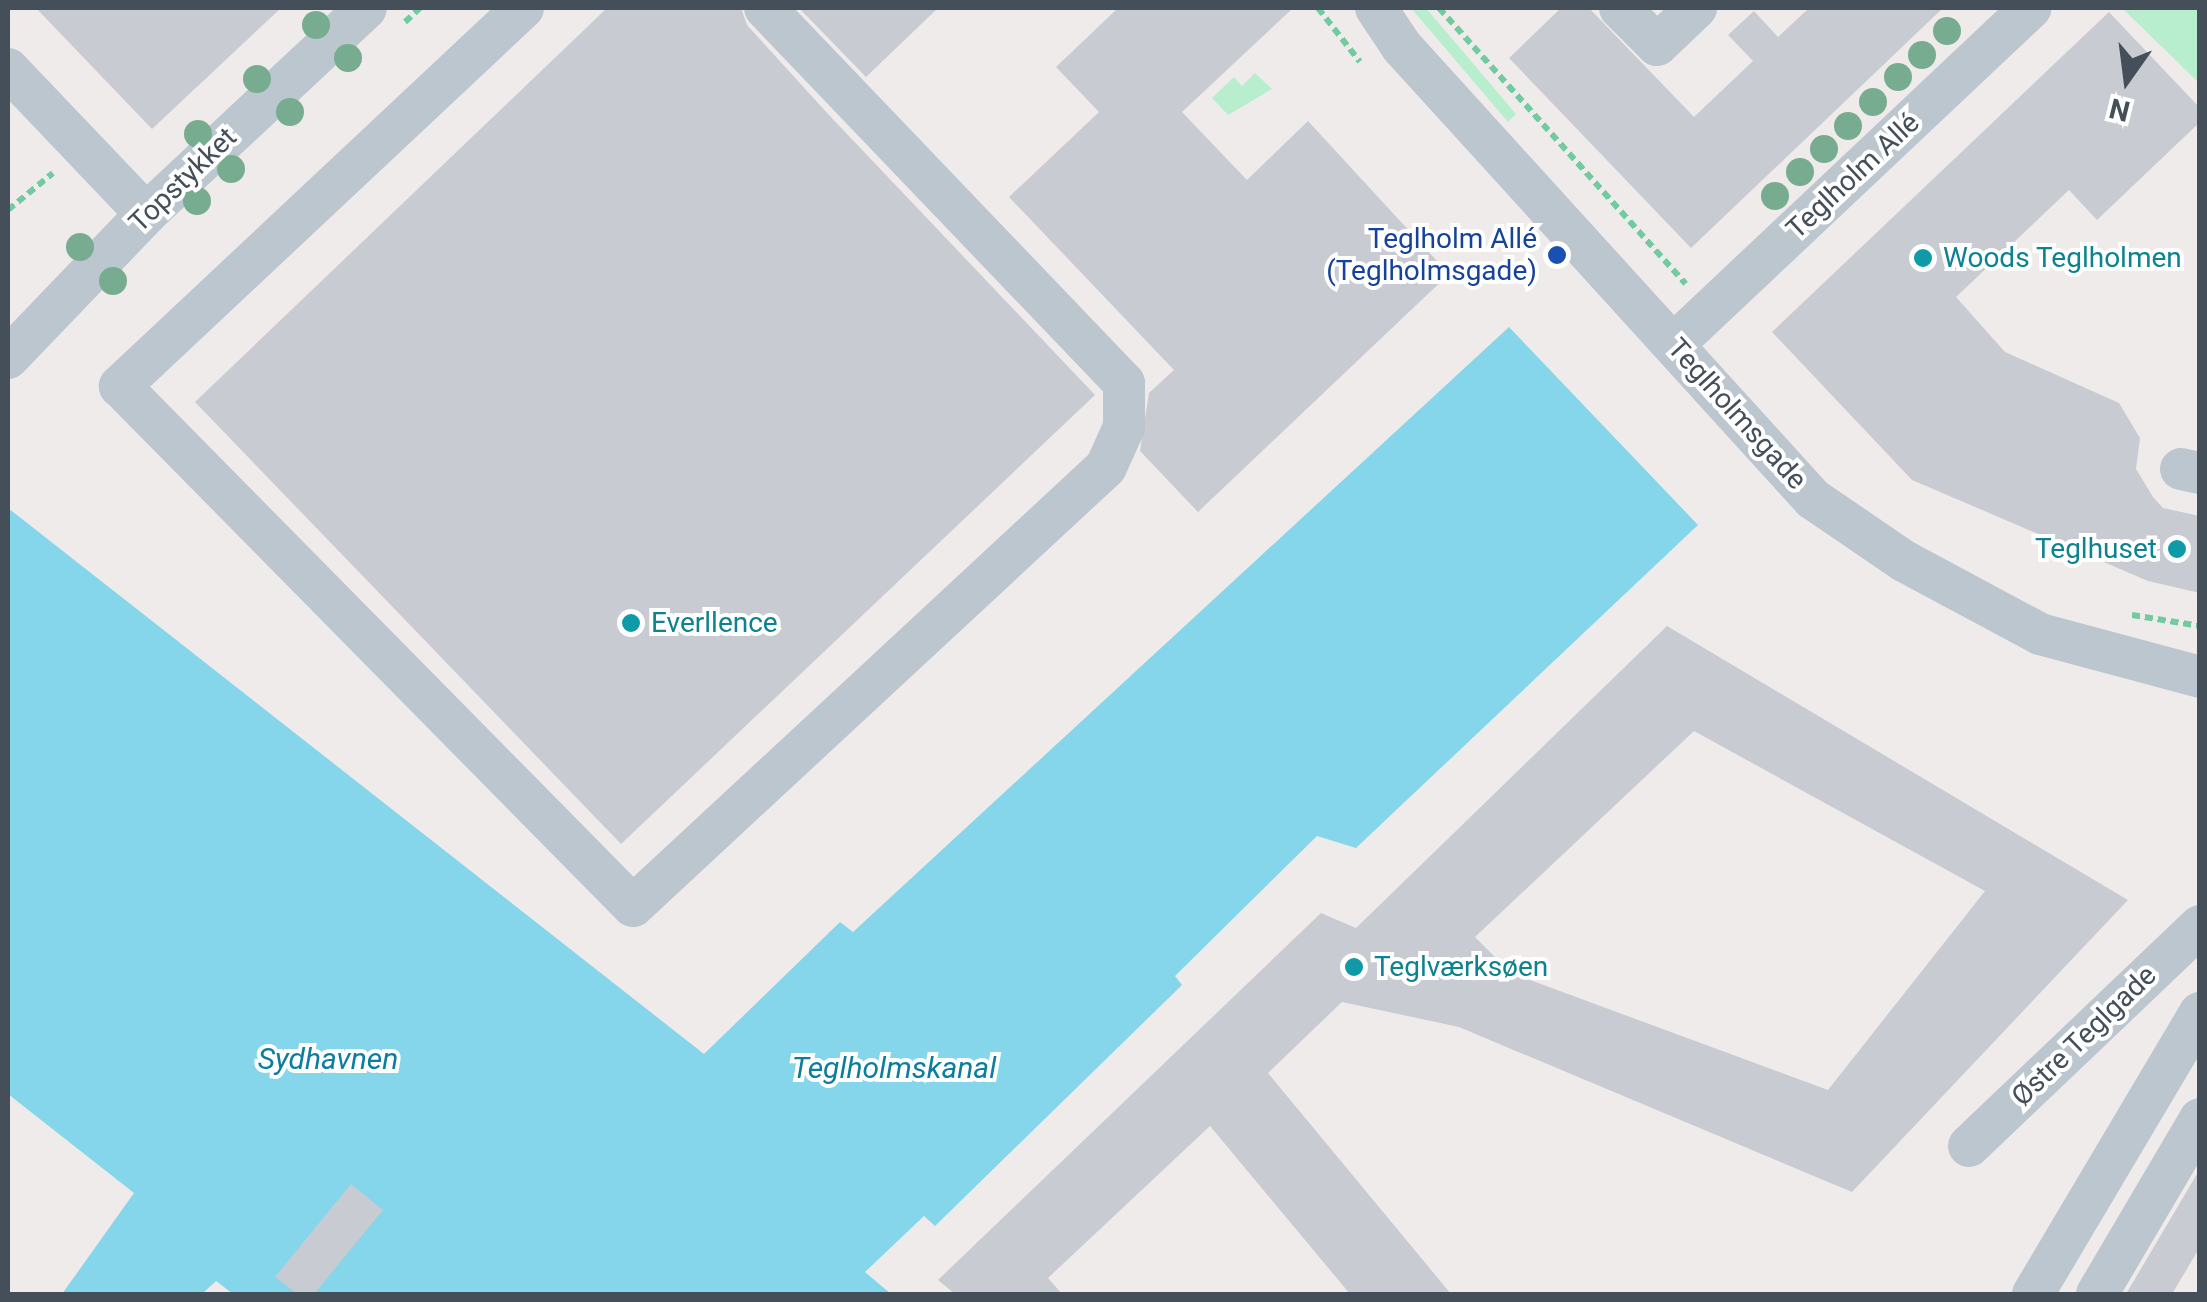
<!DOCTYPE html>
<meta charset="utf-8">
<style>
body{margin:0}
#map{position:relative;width:2207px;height:1302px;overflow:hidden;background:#efebeb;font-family:Roboto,sans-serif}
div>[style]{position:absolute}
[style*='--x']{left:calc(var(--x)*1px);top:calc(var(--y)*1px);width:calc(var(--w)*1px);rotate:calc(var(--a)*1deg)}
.green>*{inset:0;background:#b8eecd}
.water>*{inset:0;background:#85d6eb}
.building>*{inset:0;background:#c8cbd1}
.path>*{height:6px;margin-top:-3px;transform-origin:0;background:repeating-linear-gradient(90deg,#71cb9f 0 8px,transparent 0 13px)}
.minor>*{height:42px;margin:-21px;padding:0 21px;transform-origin:21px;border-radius:21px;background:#bcc6ce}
.trees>*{width:28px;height:28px;margin:-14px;border-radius:50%;background:#78ac91}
.dots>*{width:28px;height:28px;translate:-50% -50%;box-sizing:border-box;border:5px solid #fff;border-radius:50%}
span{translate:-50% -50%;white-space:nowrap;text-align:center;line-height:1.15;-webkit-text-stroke:8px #fff;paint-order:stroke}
.street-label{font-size:28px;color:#444f59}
.transit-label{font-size:28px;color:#164399}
.right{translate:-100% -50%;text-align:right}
.culture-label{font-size:28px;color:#0d838f}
.left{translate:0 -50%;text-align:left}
.water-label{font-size:30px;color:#0c7e9d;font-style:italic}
.frame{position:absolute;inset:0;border:10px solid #444f59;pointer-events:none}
.north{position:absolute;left:2077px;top:30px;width:100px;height:100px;-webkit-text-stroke:8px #fff;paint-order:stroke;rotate:194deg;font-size:28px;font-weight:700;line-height:40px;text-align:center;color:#444f59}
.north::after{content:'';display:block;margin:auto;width:35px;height:45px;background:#444f59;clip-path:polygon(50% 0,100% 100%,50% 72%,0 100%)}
</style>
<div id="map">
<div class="green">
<div style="clip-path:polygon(1411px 8px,1426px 8px,1516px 114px,1508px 122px)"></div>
<div style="clip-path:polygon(2122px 8px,2199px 8px,2199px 83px)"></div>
<div style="clip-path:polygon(1255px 73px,1272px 89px,1228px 115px,1212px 98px,1234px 77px,1242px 86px)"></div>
</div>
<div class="water">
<div style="clip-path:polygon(1509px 327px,1698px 525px,1356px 848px,1317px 836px,1175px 976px,1182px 985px,935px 1226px,924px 1216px,865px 1272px,891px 1294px,233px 1294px,216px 1281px,202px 1294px,62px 1294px,134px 1193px,8px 1094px,8px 508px,704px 1054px,840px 922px,853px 932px)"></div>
</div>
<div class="building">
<div style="clip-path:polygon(36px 8px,281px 8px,152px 129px)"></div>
<div style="clip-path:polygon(607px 8px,741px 8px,747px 25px,828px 114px,1095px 395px,621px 844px,195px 402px)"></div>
<div style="clip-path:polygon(799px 8px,938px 8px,866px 77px)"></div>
<div style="clip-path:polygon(1118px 8px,1293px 8px,1182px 112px,1247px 180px,1308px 121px,1449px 274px,1198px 512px,1140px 451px,1149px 393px,1174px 370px,1009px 197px,1099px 112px,1056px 67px)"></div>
<div style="clip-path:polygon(1561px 8px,1589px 8px,1694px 117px,1753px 61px,1728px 35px,1754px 11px,1778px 37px,1809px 8px,1943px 8px,1691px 248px,1509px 58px)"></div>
<div style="clip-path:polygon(2109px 12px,2200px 108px,2200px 122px,2097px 220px,2069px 190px,1956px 297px,2005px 352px,2119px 403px,2140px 438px,2136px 469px,2153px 497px,2163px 508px,2200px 516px,2200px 593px,2148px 581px,1912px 480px,1772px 332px)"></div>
<div style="clip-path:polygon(evenodd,1667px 626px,2128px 900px,1852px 1192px,1459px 1027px,1342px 1002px,1268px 1073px,1451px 1294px,1350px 1294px,1210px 1126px,1048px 1278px,1062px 1294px,955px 1294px,938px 1280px,1321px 913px,1356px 928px,1667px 626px,1694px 731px,1985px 891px,1828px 1090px,1511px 973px,1475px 937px,1694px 731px)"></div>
<div style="clip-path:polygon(2200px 1169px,2200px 1247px,2172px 1294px,2126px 1294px)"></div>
<div style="clip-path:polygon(351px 1184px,383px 1210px,314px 1294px,297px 1294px,275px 1277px)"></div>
</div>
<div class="path">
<div style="--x:1318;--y:8;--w:68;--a:52.1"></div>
<div style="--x:1439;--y:8;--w:370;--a:48.2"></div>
<div style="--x:405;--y:22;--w:21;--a:-43"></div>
<div style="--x:8;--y:210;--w:58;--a:-39.4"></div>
<div style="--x:2132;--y:615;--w:69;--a:9.2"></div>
</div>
<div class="minor">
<div style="--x:523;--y:8;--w:553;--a:136.83"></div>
<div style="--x:120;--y:386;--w:730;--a:45.39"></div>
<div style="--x:633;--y:906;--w:645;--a:-42.86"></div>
<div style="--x:1106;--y:467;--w:44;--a:-65.8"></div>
<div style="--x:1124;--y:427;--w:44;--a:-90"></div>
<div style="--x:1124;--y:383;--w:519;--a:-133.75"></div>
<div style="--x:1376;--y:8;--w:47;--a:56.3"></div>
<div style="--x:1402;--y:47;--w:611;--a:47.72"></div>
<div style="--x:1813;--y:499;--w:110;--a:34.3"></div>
<div style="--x:1904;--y:561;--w:154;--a:28.2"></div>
<div style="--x:2040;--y:634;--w:166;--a:15"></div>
<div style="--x:1620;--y:8;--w:52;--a:45"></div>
<div style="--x:1657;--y:45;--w:54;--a:-43.5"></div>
<div style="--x:8;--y:69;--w:200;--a:46.4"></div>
<div style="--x:1674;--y:344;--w:490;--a:-43.3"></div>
<div style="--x:8;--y:358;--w:199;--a:-46.2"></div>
<div style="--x:146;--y:214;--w:301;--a:-43.1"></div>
<div style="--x:2181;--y:469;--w:19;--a:12"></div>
<div style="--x:1969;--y:1146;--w:319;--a:-43.6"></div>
<div style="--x:2033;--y:1294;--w:327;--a:-59.3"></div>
<div style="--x:2097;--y:1294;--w:203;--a:-59.5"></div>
</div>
<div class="trees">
<div style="left:316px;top:25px"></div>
<div style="left:1947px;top:31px"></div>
<div style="left:1922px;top:55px"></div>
<div style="left:348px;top:58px"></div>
<div style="left:1898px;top:77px"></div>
<div style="left:257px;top:79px"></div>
<div style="left:1873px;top:102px"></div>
<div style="left:290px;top:112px"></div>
<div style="left:1848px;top:126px"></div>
<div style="left:198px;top:134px"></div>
<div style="left:1824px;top:149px"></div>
<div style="left:231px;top:169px"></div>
<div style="left:1800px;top:172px"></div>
<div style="left:1775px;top:196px"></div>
<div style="left:197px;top:201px"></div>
<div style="left:80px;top:247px"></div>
<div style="left:113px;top:281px"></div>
</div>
<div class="dots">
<div style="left:1557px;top:255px;background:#1a4fb4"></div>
<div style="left:1923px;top:258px;background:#0f9aa8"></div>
<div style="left:2177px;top:549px;background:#0f9aa8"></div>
<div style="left:631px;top:623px;background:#0f9aa8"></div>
<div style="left:1354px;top:967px;background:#0f9aa8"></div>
</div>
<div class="street-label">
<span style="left:1853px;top:176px;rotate:-43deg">Teglholm Allé</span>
<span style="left:183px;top:180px;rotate:-44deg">Topstykket</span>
<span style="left:1737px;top:414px;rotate:48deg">Teglholmsgade</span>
<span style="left:2084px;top:1036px;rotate:-44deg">Østre Teglgade</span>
</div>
<div class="transit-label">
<span class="right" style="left:1537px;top:255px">Teglholm Allé<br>(Teglholmsgade)</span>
</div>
<div class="culture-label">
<span class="left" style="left:1943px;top:258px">Woods Teglholmen</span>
<span class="right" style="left:2157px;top:549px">Teglhuset</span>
<span class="left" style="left:651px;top:623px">Everllence</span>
<span class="left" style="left:1374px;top:967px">Teglværksøen</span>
</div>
<div class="water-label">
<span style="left:328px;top:1059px">Sydhavnen</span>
<span style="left:894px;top:1068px">Teglholmskanal</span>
</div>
<div class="frame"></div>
<div class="north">N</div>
</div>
